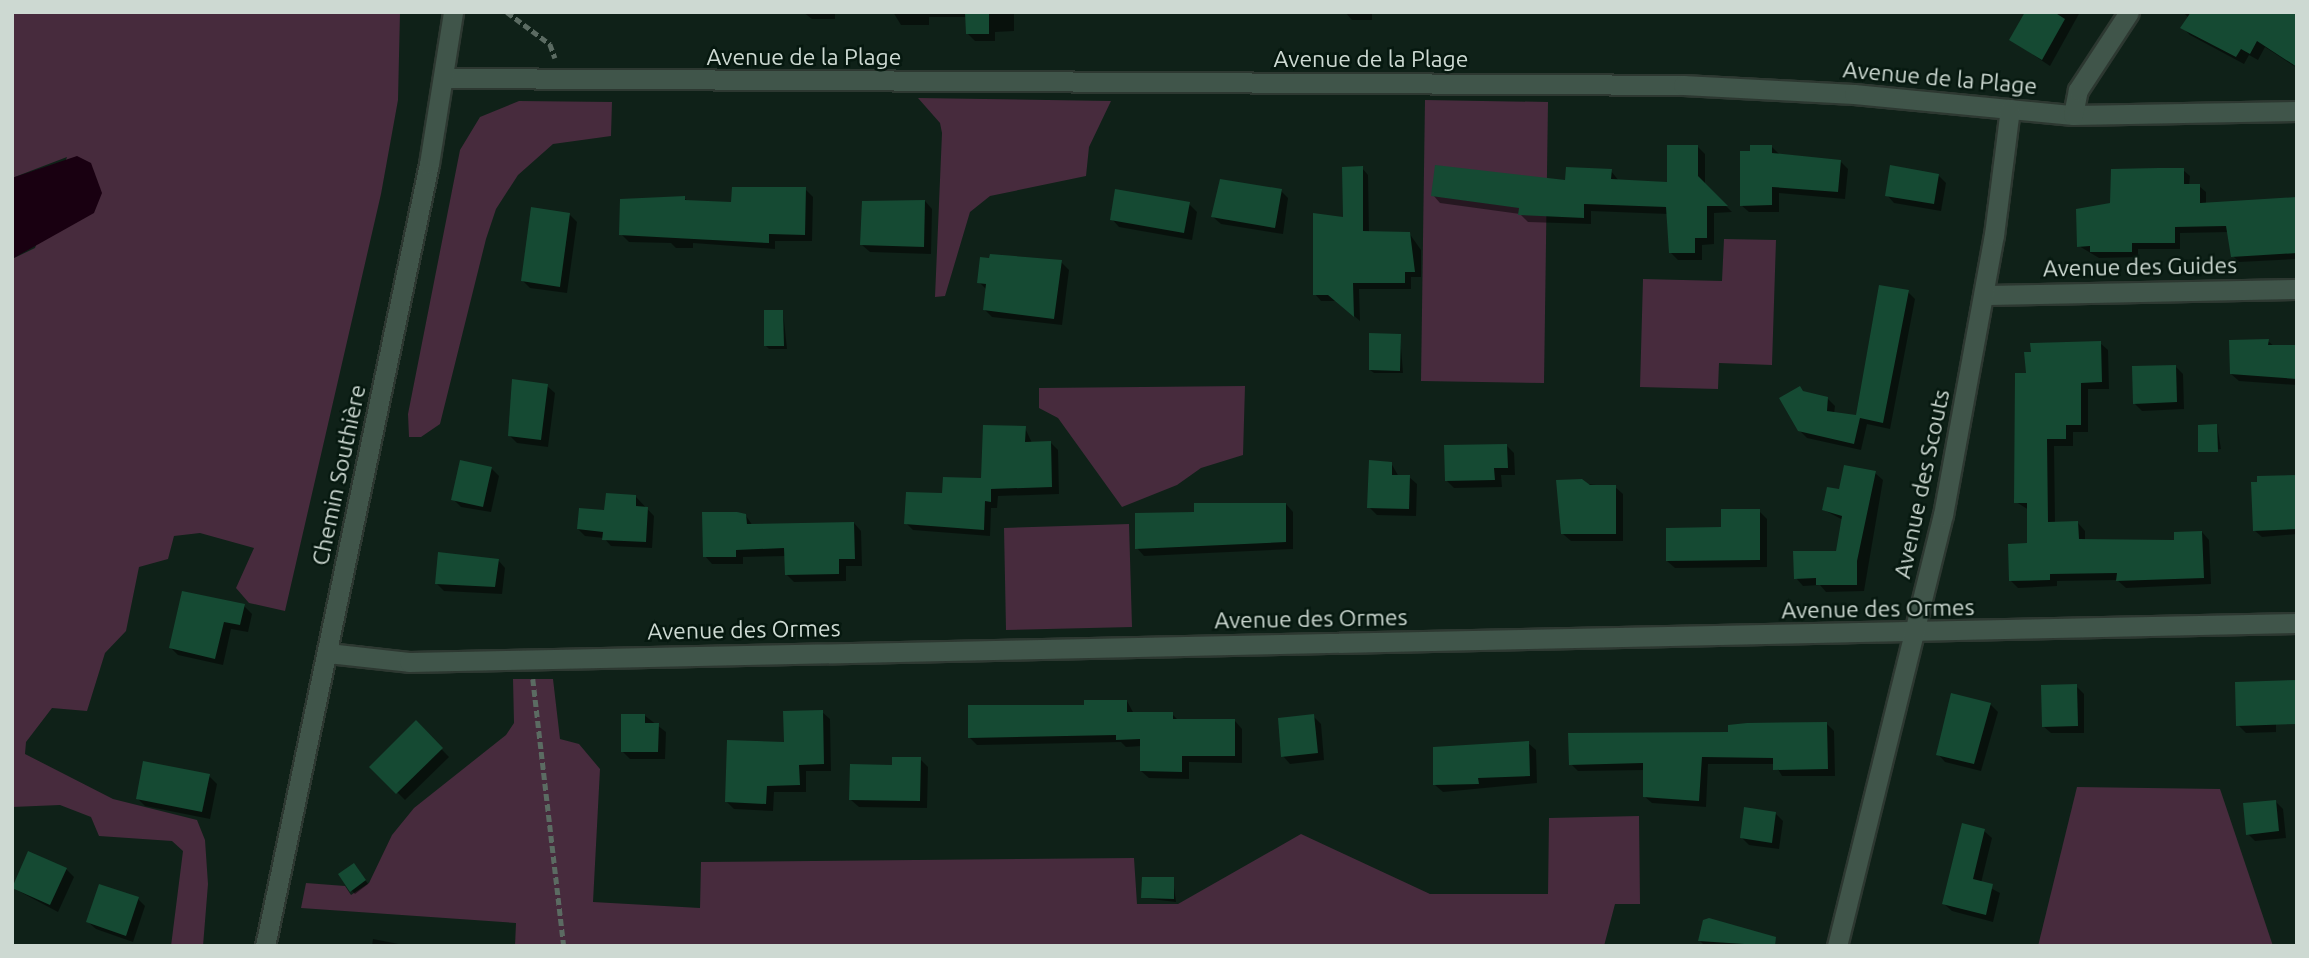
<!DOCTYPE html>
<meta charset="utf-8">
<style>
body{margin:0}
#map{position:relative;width:2309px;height:958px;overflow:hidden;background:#0f2118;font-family:Ubuntu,sans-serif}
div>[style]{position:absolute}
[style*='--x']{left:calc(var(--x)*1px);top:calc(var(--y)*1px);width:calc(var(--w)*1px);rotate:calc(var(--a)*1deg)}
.green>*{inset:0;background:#472b3d}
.water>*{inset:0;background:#190011}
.shadow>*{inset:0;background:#0007}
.building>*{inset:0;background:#154a33}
.path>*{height:4.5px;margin-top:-2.25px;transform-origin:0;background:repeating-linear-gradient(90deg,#5b6b62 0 7px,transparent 0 10.5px)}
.roads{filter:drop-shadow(2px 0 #2d3831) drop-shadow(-2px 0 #2d3831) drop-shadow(0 2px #2d3831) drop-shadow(0 -2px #2d3831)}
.minor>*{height:19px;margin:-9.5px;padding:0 9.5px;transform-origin:9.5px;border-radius:9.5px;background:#40554a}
.tertiary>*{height:19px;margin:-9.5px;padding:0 9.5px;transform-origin:9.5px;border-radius:9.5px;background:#40554a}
span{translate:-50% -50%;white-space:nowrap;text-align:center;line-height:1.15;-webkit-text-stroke:5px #06180f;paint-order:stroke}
.street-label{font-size:23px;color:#cdd9d2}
.frame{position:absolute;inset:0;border:14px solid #cdd9d2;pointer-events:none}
</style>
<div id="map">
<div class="green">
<div style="clip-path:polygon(12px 12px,400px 12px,398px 100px,381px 194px,285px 611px,249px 603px,236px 588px,254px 548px,200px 533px,174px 536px,168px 559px,139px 567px,126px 631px,105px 653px,87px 711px,52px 708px,26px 742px,25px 754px,113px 799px,197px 820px,205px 840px,208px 884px,203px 946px,171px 946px,183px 851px,172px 841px,99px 836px,91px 817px,60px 805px,12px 807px,12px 259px,35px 248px,67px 157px,12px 178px)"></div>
<div style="clip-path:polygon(918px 98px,1111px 101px,1089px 147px,1086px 176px,990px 196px,970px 212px,945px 296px,935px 297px,942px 133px,940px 123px)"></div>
<div style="clip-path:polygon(1425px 100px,1548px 102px,1544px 383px,1421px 381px)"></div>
<div style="clip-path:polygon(519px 101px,612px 102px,611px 136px,553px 144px,518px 175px,496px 209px,486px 239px,440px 424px,421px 437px,409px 437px,408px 414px,460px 150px,480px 117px)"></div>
<div style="clip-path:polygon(1724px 239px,1776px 240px,1772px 365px,1719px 363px,1718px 389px,1640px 387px,1643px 279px,1722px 281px)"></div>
<div style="clip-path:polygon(1245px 386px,1243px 455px,1201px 468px,1177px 485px,1122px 507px,1058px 418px,1039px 408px,1039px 388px)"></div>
<div style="clip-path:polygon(1129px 524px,1132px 627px,1006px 630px,1004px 528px)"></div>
<div style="clip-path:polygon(513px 679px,553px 679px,560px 739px,579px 744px,600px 769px,593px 902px,700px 908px,701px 862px,1134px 858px,1137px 904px,1178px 904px,1301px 834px,1430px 894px,1548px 894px,1549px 818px,1639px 816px,1640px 904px,1615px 904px,1604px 946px,515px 946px,516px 923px,301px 908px,306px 883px,345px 886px,351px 895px,369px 883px,392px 835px,414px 808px,506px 735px,514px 723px)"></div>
<div style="clip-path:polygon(2077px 787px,2220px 789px,2273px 946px,2038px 946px)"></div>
</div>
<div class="water">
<div style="clip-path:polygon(77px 156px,91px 163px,102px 193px,94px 213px,12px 259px,12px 178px)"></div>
</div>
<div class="shadow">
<div style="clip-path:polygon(803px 12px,835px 12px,835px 19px,812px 19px)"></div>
<div style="clip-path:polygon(893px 12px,1014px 12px,1014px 31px,995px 32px,995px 41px,975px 41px,967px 33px,967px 17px,929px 17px,929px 25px,901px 25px)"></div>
<div style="clip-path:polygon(1372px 12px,1372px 20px,1352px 20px,1345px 12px)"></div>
<div style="clip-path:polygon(2027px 12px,2080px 12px,2050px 66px,2011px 40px)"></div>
<div style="clip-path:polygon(2183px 12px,2297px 12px,2297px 68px,2265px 47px,2258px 60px,2249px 55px,2244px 64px,2190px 35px,2183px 28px,2189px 18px)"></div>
<div style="clip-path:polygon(1771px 146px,1779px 154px,1840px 161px,1848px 169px,1845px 199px,1779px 193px,1779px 212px,1749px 212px,1741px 205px)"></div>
<div style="clip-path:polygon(1698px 147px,1705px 154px,1705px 185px,1732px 212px,1714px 213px,1714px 244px,1702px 245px,1702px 260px,1678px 260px,1670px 252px,1668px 214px,1591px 211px,1591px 224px,1528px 222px,1520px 214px,1440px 203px,1433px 195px,1567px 182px,1611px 171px,1619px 181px,1669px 183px)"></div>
<div style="clip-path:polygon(1362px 168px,1368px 175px,1369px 233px,1409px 233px,1421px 250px,1421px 277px,1411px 277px,1411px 289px,1359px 289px,1360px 321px,1337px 301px,1321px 301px,1315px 294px)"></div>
<div style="clip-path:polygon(2183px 170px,2190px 176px,2189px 186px,2199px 186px,2206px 192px,2206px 205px,2297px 199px,2297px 259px,2239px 262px,2233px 256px,2229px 232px,2180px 233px,2180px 249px,2138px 249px,2138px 257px,2099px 258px,2079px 246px,2112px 205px)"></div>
<div style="clip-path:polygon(1938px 175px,1946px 183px,1941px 211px,1894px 203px,1887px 195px)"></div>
<div style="clip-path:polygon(805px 189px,813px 197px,812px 241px,775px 241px,775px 249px,693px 243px,693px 248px,676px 248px,671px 243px,629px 242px,621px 234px,684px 198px,689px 202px,733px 204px)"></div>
<div style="clip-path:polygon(1281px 191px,1288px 198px,1283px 234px,1221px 224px,1213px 217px)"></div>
<div style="clip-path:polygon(925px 201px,932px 209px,931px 254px,870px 252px,862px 245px)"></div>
<div style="clip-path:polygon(1189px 204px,1197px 212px,1192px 240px,1119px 227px,1112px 219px)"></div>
<div style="clip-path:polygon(569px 214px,577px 222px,567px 293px,530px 288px,523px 281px)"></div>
<div style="clip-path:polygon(1061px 262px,1069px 270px,1062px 325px,992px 317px,984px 309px,987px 290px,979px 282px)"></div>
<div style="clip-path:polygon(1908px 292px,1915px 299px,1890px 429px,1867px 424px,1861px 450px,1807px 438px,1799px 430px,1805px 394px,1827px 398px,1835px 406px,1834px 414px,1857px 417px)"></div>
<div style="clip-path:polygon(783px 311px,787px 349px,769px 349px,766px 346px)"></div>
<div style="clip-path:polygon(1400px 335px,1403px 373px,1374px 373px,1370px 370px)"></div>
<div style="clip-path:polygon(2268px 341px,2275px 347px,2297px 347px,2297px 385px,2239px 381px,2231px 374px)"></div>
<div style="clip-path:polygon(2100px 343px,2108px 350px,2109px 389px,2088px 389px,2088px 432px,2073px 432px,2073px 446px,2054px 446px,2055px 523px,2078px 523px,2085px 531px,2085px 541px,2176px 542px,2202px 532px,2209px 540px,2211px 584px,2126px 588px,2117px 580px,2057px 581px,2057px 586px,2018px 588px,2010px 580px,2029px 545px,2029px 510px,2016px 502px,2027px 375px)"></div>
<div style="clip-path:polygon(2175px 366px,2183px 374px,2184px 409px,2142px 411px,2134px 403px)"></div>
<div style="clip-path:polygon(547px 386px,555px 393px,548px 447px,517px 443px,509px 435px)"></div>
<div style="clip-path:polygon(2217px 426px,2221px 449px,2203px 452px)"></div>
<div style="clip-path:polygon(1025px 428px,1032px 443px,1050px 442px,1058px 450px,1059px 494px,998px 496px,997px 508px,991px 508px,990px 536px,913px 530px,906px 523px,944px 495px,983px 480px)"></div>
<div style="clip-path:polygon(1507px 446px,1514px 453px,1515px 475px,1501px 475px,1502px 487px,1454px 488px,1446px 480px)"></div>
<div style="clip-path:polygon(1391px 463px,1399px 477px,1409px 477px,1417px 484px,1416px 516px,1377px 515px,1369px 507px)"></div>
<div style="clip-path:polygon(491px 468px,499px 476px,491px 512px,461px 507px,453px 499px)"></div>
<div style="clip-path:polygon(1875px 473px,1883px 480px,1864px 591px,1826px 592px,1820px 585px,1803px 586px,1796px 578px,1837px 553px,1843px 520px,1824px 510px,1841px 491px)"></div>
<div style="clip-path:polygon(1558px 481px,1615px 487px,1623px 494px,1623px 541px,1571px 541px,1563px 534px)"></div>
<div style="clip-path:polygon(2297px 483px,2297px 534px,2262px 537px,2254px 530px)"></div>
<div style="clip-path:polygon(636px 497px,654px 516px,652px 548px,611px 546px,604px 538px,585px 536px,578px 529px)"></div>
<div style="clip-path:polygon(1286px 504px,1293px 512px,1293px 549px,1144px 556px,1137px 548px,1196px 514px)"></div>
<div style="clip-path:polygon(1759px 511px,1767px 519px,1767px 567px,1675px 568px,1667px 561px)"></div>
<div style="clip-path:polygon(746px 516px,753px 526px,854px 523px,861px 531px,862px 566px,846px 566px,846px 581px,794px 582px,786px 574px,786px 556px,743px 557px,743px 564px,712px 564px,705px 556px)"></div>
<div style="clip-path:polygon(498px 560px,505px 568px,502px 594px,444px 591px,437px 584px)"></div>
<div style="clip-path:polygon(244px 606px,252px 614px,248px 632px,231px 629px,223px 665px,178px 655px,171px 648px)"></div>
<div style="clip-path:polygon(2076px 686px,2084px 694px,2084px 733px,2051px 733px,2043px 726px)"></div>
<div style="clip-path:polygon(1127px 701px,1134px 714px,1172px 714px,1179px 721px,1235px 721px,1242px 729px,1242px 763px,1189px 762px,1189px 779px,1149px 778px,1141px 771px,1142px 746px,1126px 747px,1121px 742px,977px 745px,969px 737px,1086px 707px)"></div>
<div style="clip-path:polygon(1990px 704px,1998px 712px,1981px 771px,1945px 762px,1938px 754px)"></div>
<div style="clip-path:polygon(822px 712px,830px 719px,831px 771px,806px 771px,806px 792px,774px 792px,773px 811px,734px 809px,727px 802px)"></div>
<div style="clip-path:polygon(2276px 714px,2276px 732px,2246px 733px,2238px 725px)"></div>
<div style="clip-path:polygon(644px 715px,666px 732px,665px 759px,630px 759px,622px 751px)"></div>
<div style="clip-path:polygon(1313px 716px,1321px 724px,1324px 760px,1290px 764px,1283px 756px)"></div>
<div style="clip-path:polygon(416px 723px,449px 757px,405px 800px,372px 767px)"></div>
<div style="clip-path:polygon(1827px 724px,1834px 731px,1835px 776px,1782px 776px,1775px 764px,1708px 764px,1706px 807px,1652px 803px,1644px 796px,1645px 770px,1578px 771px,1571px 764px,1730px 733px)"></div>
<div style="clip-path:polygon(1528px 743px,1536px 750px,1537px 783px,1443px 792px,1435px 785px)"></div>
<div style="clip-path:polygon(920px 759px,928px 767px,927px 808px,859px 807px,851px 800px,894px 767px)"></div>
<div style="clip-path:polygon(209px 776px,217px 784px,210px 819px,145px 806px,137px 798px)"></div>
<div style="clip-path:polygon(2275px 801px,2283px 809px,2286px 838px,2255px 841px,2248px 834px)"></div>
<div style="clip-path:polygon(1776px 814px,1783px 821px,1779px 849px,1749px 845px,1741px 837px)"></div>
<div style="clip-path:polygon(1984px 831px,1992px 838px,1981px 883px,2000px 893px,1993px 922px,1952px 911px,1944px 904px)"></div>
<div style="clip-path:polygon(357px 868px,368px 884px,355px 894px,351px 890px)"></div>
<div style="clip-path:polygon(66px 869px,74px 877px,58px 912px,13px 888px)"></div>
<div style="clip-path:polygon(1173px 879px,1176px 902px,1143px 898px)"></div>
<div style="clip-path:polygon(138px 899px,145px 906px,133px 942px,96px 929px,88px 922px)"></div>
<div style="clip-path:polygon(1705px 922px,1737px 926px,1763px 942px,1762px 946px,1705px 946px,1700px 941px)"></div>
<div style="clip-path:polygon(373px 939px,404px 945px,405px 946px,372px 946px)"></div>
</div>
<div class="building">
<div style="clip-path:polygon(965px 12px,989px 12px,989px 34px,966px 34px)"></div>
<div style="clip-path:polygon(2025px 12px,2054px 12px,2065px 19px,2042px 60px,2009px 40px)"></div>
<div style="clip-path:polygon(2191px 12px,2297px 12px,2297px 67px,2257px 41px,2250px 54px,2241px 49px,2236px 57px,2180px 28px)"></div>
<div style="clip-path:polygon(1667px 145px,1698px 145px,1698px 176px,1728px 206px,1707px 206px,1707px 238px,1695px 238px,1695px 253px,1669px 253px,1666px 207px,1584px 204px,1584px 218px,1518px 215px,1519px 208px,1431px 196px,1435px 165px,1565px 180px,1566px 167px,1612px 169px,1611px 179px,1667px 182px)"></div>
<div style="clip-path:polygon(1750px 145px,1772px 145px,1772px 153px,1841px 160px,1838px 192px,1772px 187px,1772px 205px,1740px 206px,1740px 151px,1750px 151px)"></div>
<div style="clip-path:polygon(1890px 165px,1939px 174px,1934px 204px,1885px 196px)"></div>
<div style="clip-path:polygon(1363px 166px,1363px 231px,1410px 232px,1415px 272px,1405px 272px,1405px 283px,1353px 283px,1354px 317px,1328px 295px,1313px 295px,1313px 213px,1343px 217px,1342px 167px)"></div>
<div style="clip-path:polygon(2159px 168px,2184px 168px,2184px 184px,2200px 184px,2200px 203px,2297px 197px,2297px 253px,2231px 257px,2226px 226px,2175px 227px,2175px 243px,2132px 243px,2132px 252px,2090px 252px,2090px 246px,2077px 247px,2076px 209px,2110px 203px,2111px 169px)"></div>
<div style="clip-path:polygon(1220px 179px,1282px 189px,1275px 228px,1211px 217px)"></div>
<div style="clip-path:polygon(732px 187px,806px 187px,805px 235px,769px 234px,769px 243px,619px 235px,620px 199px,685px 196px,685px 200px,731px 202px)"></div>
<div style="clip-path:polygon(1115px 189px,1190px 202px,1184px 233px,1110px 220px)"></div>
<div style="clip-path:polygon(925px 200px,924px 247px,860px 245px,862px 201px)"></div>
<div style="clip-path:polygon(531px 207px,570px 213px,560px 287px,521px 281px)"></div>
<div style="clip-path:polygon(990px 254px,1062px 260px,1054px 319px,983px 310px,986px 284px,977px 283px,980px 257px,989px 258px)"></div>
<div style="clip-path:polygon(1879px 285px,1909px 290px,1883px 423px,1860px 418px,1854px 444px,1798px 431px,1779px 398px,1800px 386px,1803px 391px,1828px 397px,1827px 411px,1856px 415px)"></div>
<div style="clip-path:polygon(764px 310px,783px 310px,784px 346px,764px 346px)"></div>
<div style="clip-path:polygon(1369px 333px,1401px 334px,1400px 371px,1369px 370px)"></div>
<div style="clip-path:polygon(2269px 339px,2268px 345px,2297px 345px,2297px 379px,2230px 374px,2229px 340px)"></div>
<div style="clip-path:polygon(2101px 341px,2102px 382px,2081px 383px,2081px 425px,2066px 425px,2066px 439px,2047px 439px,2048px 522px,2078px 521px,2079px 539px,2174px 540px,2174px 532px,2202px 531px,2204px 578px,2116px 581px,2117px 573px,2050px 574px,2050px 580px,2009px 581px,2008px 544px,2027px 543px,2027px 503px,2014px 503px,2015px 373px,2026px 373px,2024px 352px,2031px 352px,2030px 343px)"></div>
<div style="clip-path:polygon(2176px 365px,2177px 402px,2133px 404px,2132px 366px)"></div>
<div style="clip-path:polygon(512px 379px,548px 384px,541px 440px,508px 436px)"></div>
<div style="clip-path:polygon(2217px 424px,2218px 452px,2198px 452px,2198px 425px)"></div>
<div style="clip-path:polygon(983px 425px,1026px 426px,1025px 442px,1051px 441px,1052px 487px,991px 489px,991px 502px,985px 501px,984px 530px,904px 524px,906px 492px,942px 493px,943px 477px,981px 478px)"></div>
<div style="clip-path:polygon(1507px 444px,1508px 468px,1494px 468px,1495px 480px,1445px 481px,1444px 445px)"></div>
<div style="clip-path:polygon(460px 460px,492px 467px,483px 507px,451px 500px)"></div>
<div style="clip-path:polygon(1369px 460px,1392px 462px,1392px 475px,1410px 475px,1409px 509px,1367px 508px)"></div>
<div style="clip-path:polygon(1844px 465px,1876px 471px,1857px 561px,1857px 585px,1816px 585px,1816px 578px,1794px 579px,1793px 551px,1836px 551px,1842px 516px,1822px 510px,1827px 487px,1839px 489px)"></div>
<div style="clip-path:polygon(2297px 475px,2297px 529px,2253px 531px,2251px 482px,2257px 482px,2257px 476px)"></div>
<div style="clip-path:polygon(1582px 479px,1590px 485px,1616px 485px,1616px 534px,1561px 534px,1556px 480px)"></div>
<div style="clip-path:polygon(606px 493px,636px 495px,636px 506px,648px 507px,646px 542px,602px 540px,603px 532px,577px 529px,579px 508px,604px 510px)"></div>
<div style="clip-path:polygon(1194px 503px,1286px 503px,1286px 542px,1135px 549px,1135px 513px,1194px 512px)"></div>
<div style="clip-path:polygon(1721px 509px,1760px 509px,1760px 560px,1666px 561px,1666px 528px,1721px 527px)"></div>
<div style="clip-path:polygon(702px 512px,737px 512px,746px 514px,747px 524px,854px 522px,855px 559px,839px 559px,839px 574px,785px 575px,784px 548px,736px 550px,736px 557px,703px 557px)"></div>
<div style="clip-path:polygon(438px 552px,499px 559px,495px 587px,435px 584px)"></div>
<div style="clip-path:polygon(182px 591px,245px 604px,240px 625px,224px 622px,215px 659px,169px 648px)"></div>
<div style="clip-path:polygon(2297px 680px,2297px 724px,2236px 726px,2235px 682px)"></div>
<div style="clip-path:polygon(2077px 684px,2078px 726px,2042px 727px,2041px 685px)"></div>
<div style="clip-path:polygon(1951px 693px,1991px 703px,1974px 764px,1936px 755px)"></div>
<div style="clip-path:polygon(1084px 700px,1127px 700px,1127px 712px,1173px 712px,1173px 719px,1235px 719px,1235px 756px,1182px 756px,1182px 772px,1140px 771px,1140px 739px,1116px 740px,1116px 735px,968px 738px,968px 705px,1084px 705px)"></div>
<div style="clip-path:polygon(823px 710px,824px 764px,799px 765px,800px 785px,767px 786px,766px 804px,725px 802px,727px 740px,784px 742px,783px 711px)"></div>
<div style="clip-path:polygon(621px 714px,645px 714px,645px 723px,659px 723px,658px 752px,621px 752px)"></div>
<div style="clip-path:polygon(1314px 714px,1318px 753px,1281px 757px,1278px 718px)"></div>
<div style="clip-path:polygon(416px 720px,443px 748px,396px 794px,369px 767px)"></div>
<div style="clip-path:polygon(1827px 722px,1828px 769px,1773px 770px,1773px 758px,1702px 757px,1699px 801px,1643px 797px,1643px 763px,1569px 765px,1568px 733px,1728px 732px,1728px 725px,1747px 723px)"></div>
<div style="clip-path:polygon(1529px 741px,1530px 776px,1478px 778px,1479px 784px,1433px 785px,1433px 747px)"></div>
<div style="clip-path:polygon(892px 757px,921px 757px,920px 801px,849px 800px,850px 764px,892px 765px)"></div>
<div style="clip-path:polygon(143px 761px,210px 774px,202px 812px,136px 799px)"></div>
<div style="clip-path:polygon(2276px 800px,2279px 831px,2246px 835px,2243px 803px)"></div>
<div style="clip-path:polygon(1744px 807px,1776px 812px,1772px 843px,1740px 838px)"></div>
<div style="clip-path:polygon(1962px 823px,1985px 829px,1973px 879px,1993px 884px,1986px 915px,1942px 904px)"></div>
<div style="clip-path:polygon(28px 851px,67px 868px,50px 905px,12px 888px)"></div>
<div style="clip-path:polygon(354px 863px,366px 880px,350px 892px,338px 874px)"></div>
<div style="clip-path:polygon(1142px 877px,1174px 877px,1174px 899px,1141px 898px)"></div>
<div style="clip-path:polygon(99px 884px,139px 897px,126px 936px,86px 922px)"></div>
<div style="clip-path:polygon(1709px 918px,1776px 937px,1775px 946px,1698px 941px,1703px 920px)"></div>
</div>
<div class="path">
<div style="--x:507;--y:12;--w:54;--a:36.7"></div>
<div style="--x:550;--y:44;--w:15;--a:70"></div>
<div style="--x:533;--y:679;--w:269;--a:83.4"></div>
</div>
<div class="roads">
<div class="minor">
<div style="--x:445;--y:78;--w:1238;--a:0.32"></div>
<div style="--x:1683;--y:85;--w:171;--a:3"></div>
<div style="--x:1854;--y:94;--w:220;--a:5.5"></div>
<div style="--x:2073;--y:115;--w:224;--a:-1"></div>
<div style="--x:2073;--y:115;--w:25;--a:-79"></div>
<div style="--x:2078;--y:90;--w:93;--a:-56.8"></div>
<div style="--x:1984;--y:295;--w:313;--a:-1.1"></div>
<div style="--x:328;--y:653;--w:81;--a:6.3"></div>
<div style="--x:409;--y:662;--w:1888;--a:-1.18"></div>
<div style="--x:1837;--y:946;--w:444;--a:-76.2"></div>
<div style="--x:1943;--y:515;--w:285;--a:-79.7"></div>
<div style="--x:1994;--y:235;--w:127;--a:-82.8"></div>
</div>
<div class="tertiary">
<div style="--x:265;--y:946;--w:799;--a:-78.16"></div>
<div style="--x:429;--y:164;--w:154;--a:-81"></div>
</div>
</div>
<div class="street-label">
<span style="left:804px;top:57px">Avenue de la Plage</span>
<span style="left:1371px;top:59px">Avenue de la Plage</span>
<span style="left:1940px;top:78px;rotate:5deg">Avenue de la Plage</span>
<span style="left:2140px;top:267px;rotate:-1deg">Avenue des Guides</span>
<span style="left:339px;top:475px;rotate:-78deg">Chemin Southière</span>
<span style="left:1922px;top:484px;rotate:-78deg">Avenue des Scouts</span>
<span style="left:1878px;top:609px;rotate:-1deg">Avenue des Ormes</span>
<span style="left:1311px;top:619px;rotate:-1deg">Avenue des Ormes</span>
<span style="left:744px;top:630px;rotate:-1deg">Avenue des Ormes</span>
</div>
<div class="frame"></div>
</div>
